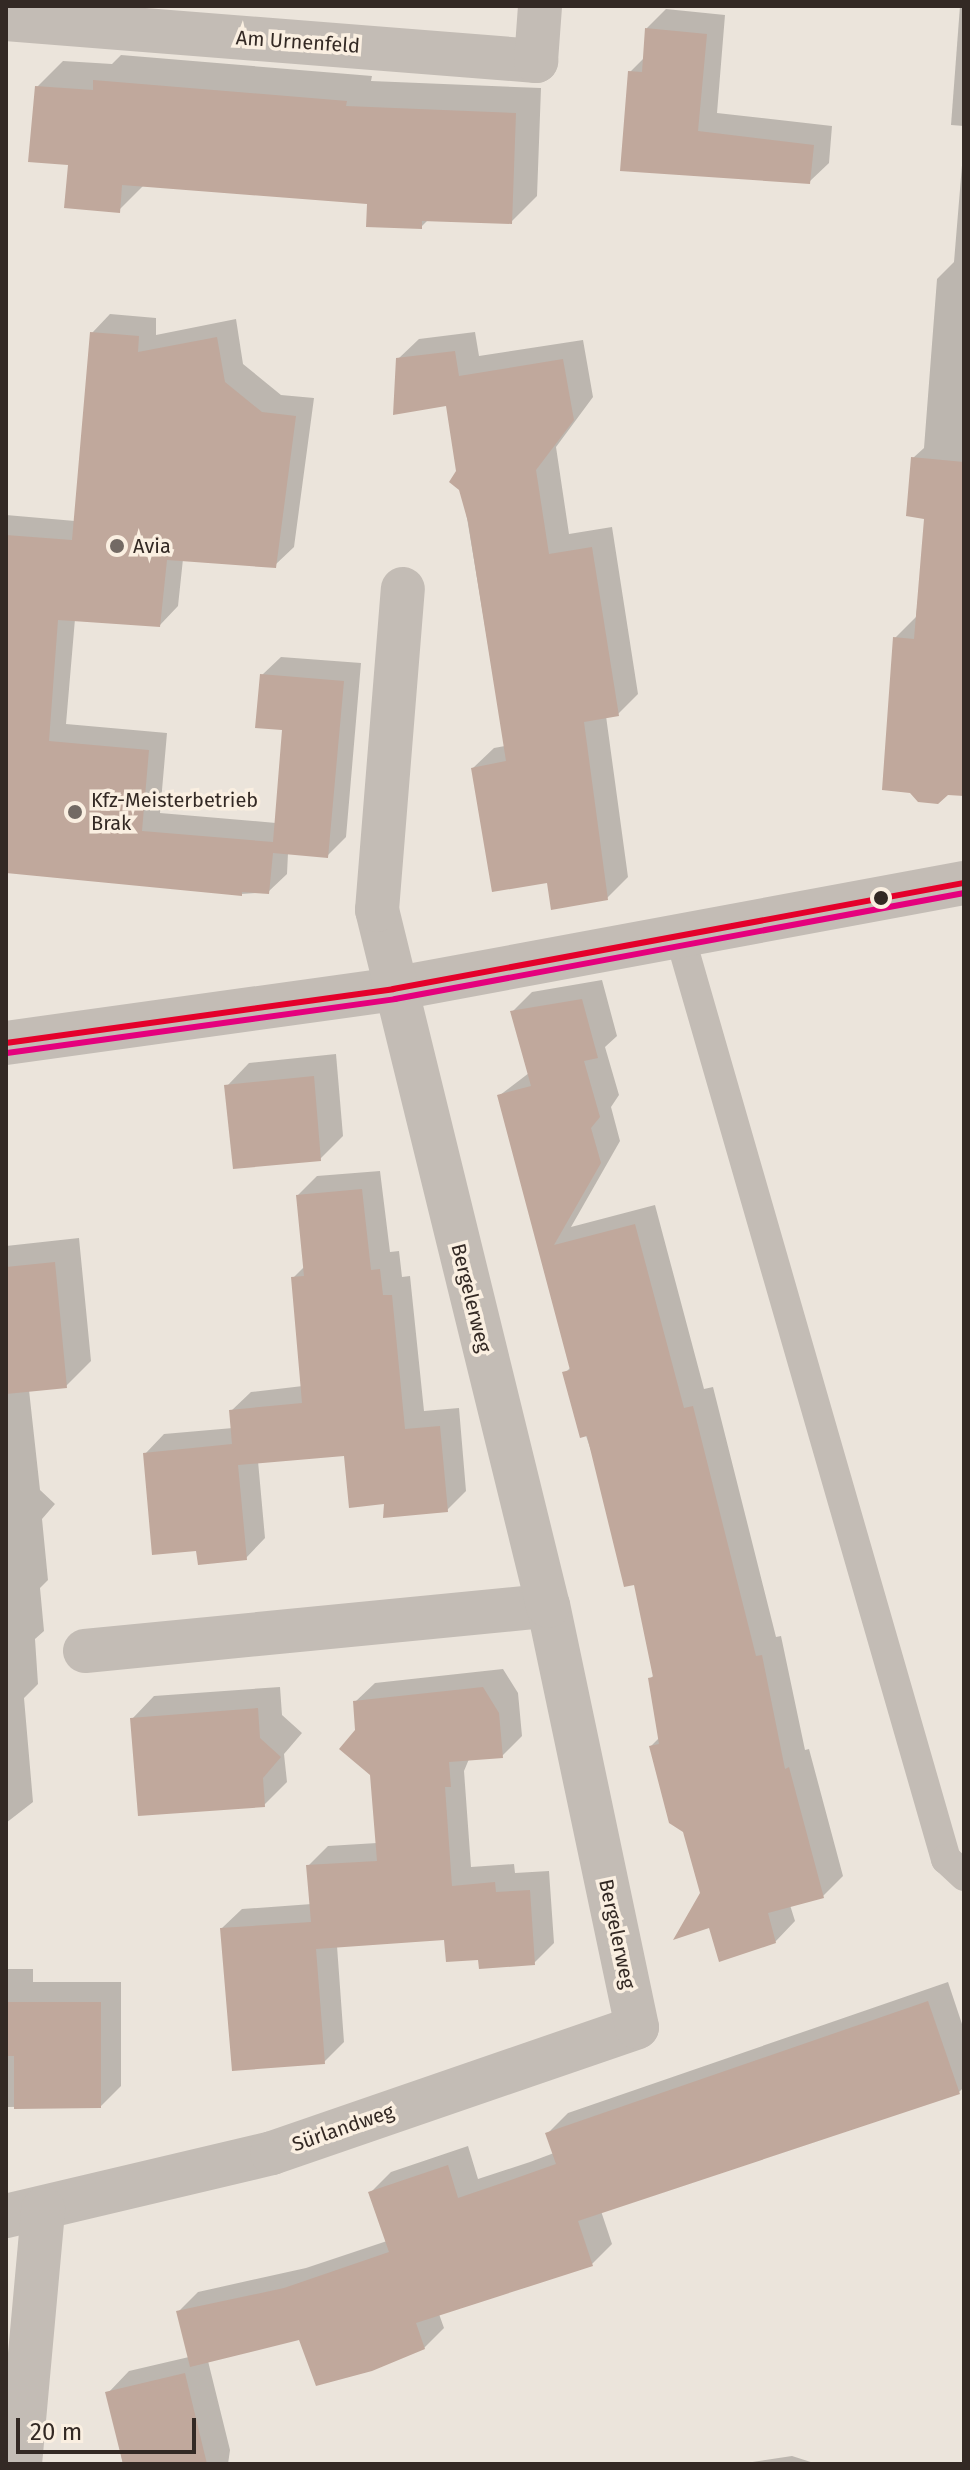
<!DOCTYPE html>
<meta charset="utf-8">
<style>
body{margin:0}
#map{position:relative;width:970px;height:2470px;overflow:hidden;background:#ebe4db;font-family:"Fira Sans",sans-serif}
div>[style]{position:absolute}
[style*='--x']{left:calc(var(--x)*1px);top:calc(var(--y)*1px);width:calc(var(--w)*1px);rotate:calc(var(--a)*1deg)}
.shadow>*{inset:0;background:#0003}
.building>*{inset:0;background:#c0a89c}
.lane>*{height:30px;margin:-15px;padding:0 15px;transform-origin:15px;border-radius:15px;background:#c3bcb5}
.street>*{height:44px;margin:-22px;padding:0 22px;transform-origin:22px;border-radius:22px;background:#c3bcb5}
.bus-1>*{height:6px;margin:-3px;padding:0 3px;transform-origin:3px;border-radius:3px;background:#e4002b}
.bus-2>*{height:6px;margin:-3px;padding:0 3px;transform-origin:3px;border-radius:3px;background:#e5007d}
.dots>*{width:22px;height:22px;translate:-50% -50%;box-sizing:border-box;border:4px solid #faefe1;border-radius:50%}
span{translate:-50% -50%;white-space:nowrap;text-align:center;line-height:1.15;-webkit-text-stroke:7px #faefe1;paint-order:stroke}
.street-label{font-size:20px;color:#332924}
.poi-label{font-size:20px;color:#332924}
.left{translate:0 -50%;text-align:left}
.frame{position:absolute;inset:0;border:8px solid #332924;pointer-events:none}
.scale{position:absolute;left:16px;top:2418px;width:180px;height:36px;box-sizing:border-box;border:4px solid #332924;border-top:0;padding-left:10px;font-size:24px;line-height:28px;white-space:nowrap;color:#332924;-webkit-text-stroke:6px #faefe1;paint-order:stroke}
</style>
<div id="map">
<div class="shadow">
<div style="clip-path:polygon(960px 6px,964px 6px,964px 126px,951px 125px)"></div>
<div style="clip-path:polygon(666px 9px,725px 15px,717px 113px,832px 126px,829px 163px,809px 182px,622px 169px,630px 72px,645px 57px,647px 28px)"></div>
<div style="clip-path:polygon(121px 55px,372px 76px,371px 81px,541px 88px,537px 196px,511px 222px,429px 219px,421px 227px,369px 202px,145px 184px,119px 210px,70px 163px,37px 87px,63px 61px,112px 64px)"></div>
<div style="clip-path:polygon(964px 141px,964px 794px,895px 638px,916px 617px,927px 517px,913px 458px,924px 448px,937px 279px,954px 262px)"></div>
<div style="clip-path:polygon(110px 314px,156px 318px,156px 335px,236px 319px,243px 364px,281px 395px,314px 398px,294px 547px,275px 565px,183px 559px,178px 606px,160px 625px,75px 619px,66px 724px,167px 733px,160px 813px,276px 823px,284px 728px,262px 675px,281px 657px,361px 663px,346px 837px,327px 856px,288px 853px,287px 874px,268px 892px,241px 894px,6px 871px,6px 515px,75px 521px,92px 333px)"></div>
<div style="clip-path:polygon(475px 332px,479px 356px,583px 340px,593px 397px,556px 447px,569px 534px,612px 527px,638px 694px,618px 714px,606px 716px,628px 877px,607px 898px,473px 768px,494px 748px,505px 746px,448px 404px,398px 359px,419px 339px)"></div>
<div style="clip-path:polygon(602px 980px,617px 1036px,605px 1047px,619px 1095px,611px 1107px,620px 1141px,571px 1227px,655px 1205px,704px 1389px,713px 1387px,776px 1637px,781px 1636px,805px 1750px,809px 1749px,843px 1876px,823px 1896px,790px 1905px,795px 1921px,775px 1942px,702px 1894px,685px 1830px,651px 1746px,660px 1737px,650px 1679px,655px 1674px,635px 1582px,565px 1373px,571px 1367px,500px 1095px,529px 1073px,512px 1012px,532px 992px)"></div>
<div style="clip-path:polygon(336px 1054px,343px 1136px,320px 1159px,227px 1086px,249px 1063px)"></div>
<div style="clip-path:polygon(380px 1171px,390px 1252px,399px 1251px,402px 1277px,410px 1276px,424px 1411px,459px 1408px,466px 1491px,447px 1510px,386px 1502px,346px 1453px,258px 1461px,265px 1538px,246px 1558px,198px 1549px,145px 1454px,164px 1434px,233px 1428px,231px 1411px,251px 1392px,303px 1386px,293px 1278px,305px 1266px,298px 1195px,317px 1176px)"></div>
<div style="clip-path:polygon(79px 1238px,91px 1361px,66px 1386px,29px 1390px,40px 1490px,55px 1504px,42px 1519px,48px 1580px,40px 1588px,44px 1631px,35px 1639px,38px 1684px,24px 1698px,33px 1802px,6px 1823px,6px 1246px)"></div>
<div style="clip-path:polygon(503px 1669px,518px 1693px,522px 1736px,502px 1756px,469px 1759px,464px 1771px,471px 1867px,514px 1864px,515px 1873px,549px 1871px,554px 1943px,534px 1963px,480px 1958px,446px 1938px,337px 1946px,344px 2042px,324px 2062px,222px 1928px,242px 1909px,312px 1904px,308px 1866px,328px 1846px,377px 1843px,372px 1774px,357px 1730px,355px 1702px,375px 1683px)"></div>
<div style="clip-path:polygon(280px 1687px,282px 1715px,302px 1733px,284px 1754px,287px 1782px,264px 1805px,132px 1719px,154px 1696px)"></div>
<div style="clip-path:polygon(6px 1969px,33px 1969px,33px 1982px,121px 1982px,121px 2086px,101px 2106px,6px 2107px)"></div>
<div style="clip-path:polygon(948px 1982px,964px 2030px,964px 2087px,959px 2092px,601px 2211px,612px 2244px,592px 2264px,439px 2314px,444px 2328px,424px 2348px,301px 2337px,208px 2361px,230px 2450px,228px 2464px,123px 2464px,108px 2393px,129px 2371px,189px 2357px,178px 2312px,198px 2292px,306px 2268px,387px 2241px,371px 2192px,391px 2172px,468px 2146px,478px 2179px,530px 2162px,554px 2153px,548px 2133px,568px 2113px)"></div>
<div style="clip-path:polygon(792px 2456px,817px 2464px,739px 2464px)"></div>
</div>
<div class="building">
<div style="clip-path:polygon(645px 28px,707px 34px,698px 131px,814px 145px,810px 184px,620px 171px,628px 71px,642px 72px)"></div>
<div style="clip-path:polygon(93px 80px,347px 101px,346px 106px,516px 113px,512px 224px,422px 221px,422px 229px,366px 227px,367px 204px,122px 185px,120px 213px,64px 208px,68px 165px,28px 162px,35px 86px,93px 90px)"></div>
<div style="clip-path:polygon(90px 332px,139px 336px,138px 352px,217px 337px,225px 382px,262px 412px,296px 416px,276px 568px,167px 560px,160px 627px,58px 620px,49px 741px,149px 750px,142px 831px,273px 842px,282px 730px,255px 728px,260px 674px,344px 681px,328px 858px,273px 853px,269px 894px,242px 892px,242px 896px,6px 873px,6px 535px,72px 540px)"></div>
<div style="clip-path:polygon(455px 351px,459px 376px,563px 359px,574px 420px,536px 470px,549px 554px,592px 547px,619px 716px,584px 722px,608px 900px,551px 910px,547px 883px,492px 892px,471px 768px,506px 761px,468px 522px,459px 490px,449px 482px,456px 471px,446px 406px,393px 415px,396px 358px)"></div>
<div style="clip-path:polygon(911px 457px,964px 462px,964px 796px,948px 795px,938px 804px,918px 802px,910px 793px,882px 790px,893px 637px,914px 639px,924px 519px,906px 516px)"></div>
<div style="clip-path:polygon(582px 999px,598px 1058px,584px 1061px,600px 1117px,591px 1128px,601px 1163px,554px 1245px,635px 1224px,684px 1408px,693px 1406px,756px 1656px,762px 1655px,785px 1769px,789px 1767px,824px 1898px,768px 1913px,776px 1943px,719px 1962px,709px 1928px,673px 1940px,700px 1893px,683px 1832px,669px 1823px,649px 1746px,659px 1744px,648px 1678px,653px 1677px,634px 1585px,624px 1587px,587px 1436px,580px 1438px,562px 1372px,570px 1370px,497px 1095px,531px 1086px,510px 1011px)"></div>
<div style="clip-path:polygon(314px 1076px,321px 1161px,233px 1169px,224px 1085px)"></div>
<div style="clip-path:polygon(362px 1189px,371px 1270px,380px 1269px,383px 1295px,392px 1295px,405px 1429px,440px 1426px,448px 1512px,383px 1518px,384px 1504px,349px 1508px,344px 1456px,238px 1465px,247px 1560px,198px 1565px,196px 1551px,152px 1555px,143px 1453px,232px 1444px,229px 1410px,302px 1403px,291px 1277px,304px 1276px,296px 1195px)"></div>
<div style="clip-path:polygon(55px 1262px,67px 1388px,6px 1394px,6px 1267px)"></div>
<div style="clip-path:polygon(483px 1687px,499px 1713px,503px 1758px,449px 1762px,451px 1787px,445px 1787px,452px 1886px,495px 1882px,496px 1892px,530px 1890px,535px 1965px,479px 1969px,478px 1960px,446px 1962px,444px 1940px,316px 1949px,325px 2064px,232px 2071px,220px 1928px,311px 1922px,306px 1865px,377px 1861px,370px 1775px,339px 1749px,355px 1730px,353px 1701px)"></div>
<div style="clip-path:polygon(258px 1708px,260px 1738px,281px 1757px,263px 1778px,265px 1807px,138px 1816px,130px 1718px)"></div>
<div style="clip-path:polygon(928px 2001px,960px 2094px,578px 2221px,593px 2266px,416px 2323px,425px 2349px,372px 2371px,316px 2386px,299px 2340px,190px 2367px,176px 2311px,284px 2288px,389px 2252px,368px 2192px,448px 2165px,458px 2198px,508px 2181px,556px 2164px,545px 2133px)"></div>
<div style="clip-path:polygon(6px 2002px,101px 2002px,101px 2108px,14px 2109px,14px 2056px,6px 2056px)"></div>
<div style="clip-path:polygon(185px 2373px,207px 2464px,123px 2464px,105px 2392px)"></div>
</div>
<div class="lane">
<div style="--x:679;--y:933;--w:964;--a:73.92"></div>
<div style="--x:946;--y:1859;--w:25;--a:43"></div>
</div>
<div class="street">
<div style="--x:6;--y:19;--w:532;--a:4.53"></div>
<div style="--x:536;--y:61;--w:55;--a:-85.8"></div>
<div style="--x:6;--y:1043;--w:391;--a:-7.9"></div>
<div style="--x:393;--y:989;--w:581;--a:-10.52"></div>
<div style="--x:85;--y:1651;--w:465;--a:-5.6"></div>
<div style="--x:6;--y:2216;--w:273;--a:-13.3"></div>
<div style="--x:272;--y:2153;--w:386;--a:-19"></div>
<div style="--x:637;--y:2027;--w:430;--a:-101.9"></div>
<div style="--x:548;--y:1606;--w:717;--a:-103.8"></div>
<div style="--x:377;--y:910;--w:322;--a:-85.4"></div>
<div style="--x:20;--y:2464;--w:256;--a:-84.8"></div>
</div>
<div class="bus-1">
<div style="--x:6;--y:1043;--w:391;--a:-7.9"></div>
<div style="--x:393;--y:989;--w:581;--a:-10.52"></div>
</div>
<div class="bus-2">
<div style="--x:7;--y:1053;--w:392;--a:-7.9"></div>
<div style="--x:395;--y:999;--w:579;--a:-10.55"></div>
</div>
<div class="dots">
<div style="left:117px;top:546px;background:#736a64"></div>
<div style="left:75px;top:812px;background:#736a64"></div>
<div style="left:881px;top:898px;background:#332924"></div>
</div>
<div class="street-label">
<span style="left:298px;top:42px;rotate:4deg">Am Urnenfeld</span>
<span style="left:471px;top:1298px;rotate:76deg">Bergelerweg</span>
<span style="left:617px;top:1934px;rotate:78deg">Bergelerweg</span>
<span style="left:343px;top:2128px;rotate:-19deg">Sürlandweg</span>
</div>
<div class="poi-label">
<span class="left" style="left:133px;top:546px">Avia</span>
<span class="left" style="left:91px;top:812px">Kfz-Meisterbetrieb<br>Brak</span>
</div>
<div class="frame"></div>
<div class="scale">20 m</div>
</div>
